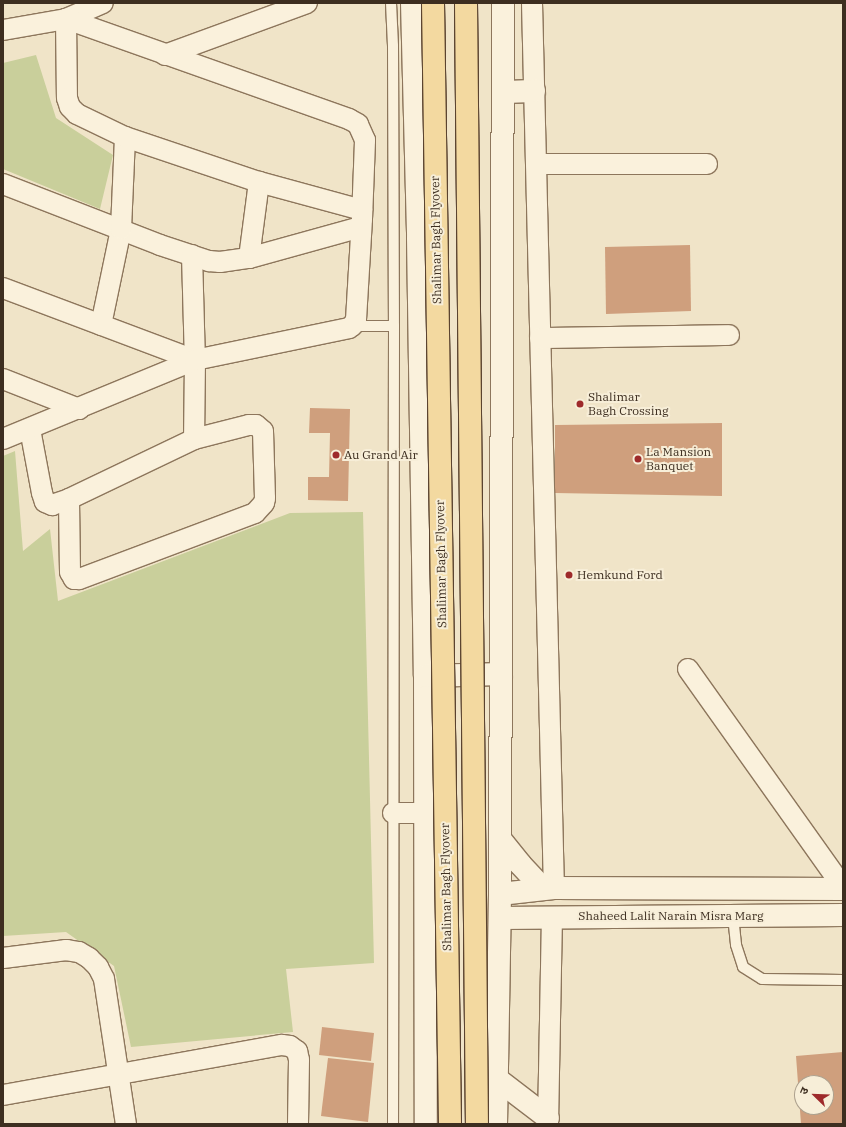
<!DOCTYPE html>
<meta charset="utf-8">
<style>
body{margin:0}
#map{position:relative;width:846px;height:1127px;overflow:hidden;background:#f0e4c8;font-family:"IBM Plex Serif","Noto Sans Devanagari",serif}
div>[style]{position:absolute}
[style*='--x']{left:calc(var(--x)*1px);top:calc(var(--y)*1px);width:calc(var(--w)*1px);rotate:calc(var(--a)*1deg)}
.green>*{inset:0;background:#c9cf9b}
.building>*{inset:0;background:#cf9f7d}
.roads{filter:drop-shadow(1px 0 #8d765c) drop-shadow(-1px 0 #8d765c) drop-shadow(0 1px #8d765c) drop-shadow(0 -1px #8d765c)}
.lane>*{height:10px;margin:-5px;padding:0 5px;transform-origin:5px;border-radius:5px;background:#faf1dc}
.street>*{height:20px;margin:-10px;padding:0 10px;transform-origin:10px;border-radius:10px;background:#faf1dc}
.secondary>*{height:22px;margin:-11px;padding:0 11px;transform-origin:11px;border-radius:11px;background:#faf1dc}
.bridges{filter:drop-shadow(1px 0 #5b4430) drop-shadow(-1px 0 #5b4430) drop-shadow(0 1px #5b4430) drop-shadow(0 -1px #5b4430)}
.primary-bridge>*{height:22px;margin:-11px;padding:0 11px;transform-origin:11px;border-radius:11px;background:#f3d9a0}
.dots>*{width:11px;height:11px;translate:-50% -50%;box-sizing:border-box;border:2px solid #f7eed8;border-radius:50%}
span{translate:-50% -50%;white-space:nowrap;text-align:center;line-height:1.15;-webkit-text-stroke:4px #f7eed8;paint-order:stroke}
.street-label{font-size:12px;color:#3d2e20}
.poi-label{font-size:12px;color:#3d2e20}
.left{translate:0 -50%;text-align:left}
.frame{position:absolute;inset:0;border:4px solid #3d2e20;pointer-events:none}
.north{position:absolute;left:794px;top:1075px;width:40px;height:40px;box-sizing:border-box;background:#f7eed8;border:1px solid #ada18e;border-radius:50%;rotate:293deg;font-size:11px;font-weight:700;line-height:16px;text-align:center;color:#3d2e20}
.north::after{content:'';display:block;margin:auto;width:14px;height:18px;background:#9e2a2b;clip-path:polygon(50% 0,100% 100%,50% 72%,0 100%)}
</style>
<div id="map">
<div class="green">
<div style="clip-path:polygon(36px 55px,56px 118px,113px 155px,100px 209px,3px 169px,3px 63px)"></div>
<div style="clip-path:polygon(15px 451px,23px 551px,50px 529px,58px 601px,290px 513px,363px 512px,374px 963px,286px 969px,293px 1032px,131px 1047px,114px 966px,66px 932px,3px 936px,3px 456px)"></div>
</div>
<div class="building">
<div style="clip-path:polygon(690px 245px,691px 311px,606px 314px,605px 247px)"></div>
<div style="clip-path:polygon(310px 408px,350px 409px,348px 501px,308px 500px,308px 477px,329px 477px,330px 433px,309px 433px)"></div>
<div style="clip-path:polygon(722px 423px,722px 496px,555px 493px,555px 425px)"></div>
<div style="clip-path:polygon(322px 1027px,374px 1033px,371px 1061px,319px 1055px)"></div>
<div style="clip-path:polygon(evenodd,843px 1052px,843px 1124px,801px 1124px,796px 1056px,843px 1052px,802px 1083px,826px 1083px,826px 1107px,802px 1107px,802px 1083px)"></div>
<div style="clip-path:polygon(328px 1058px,374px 1063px,368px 1122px,321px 1116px)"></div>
</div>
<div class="roads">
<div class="lane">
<div style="--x:391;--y:3;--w:43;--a:87.3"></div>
<div style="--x:393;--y:46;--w:280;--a:89.8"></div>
<div style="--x:394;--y:326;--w:798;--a:90.07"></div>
<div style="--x:352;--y:326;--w:42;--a:0"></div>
<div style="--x:733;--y:916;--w:29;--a:84"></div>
<div style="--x:736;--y:945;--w:23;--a:72"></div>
<div style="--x:743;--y:967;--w:22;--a:32"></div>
<div style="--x:762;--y:979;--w:81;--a:0.7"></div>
</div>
<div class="street">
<div style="--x:532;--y:3;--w:885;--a:88.58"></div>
<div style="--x:3;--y:30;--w:64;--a:-9.9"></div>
<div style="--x:66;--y:19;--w:40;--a:-23.4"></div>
<div style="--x:165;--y:55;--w:151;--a:-20.1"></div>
<div style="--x:536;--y:164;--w:171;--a:0"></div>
<div style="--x:3;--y:184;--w:168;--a:21.2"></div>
<div style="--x:160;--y:245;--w:52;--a:18.1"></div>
<div style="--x:209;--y:261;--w:11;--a:5"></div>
<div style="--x:220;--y:262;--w:29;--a:-8"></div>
<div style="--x:249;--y:258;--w:116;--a:-15.5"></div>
<div style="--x:192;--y:255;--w:105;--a:88.4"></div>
<div style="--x:195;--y:360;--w:79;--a:90.7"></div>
<div style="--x:249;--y:258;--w:77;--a:-82.5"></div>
<div style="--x:3;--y:288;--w:205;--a:20.6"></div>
<div style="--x:101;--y:325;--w:98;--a:-78.2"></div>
<div style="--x:121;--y:229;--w:92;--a:-87.5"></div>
<div style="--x:540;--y:338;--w:189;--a:-0.9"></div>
<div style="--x:3;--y:379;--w:82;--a:21.5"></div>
<div style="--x:30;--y:429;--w:65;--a:79.4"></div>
<div style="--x:42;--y:493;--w:9;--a:72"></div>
<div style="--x:45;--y:502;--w:8;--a:23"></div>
<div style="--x:52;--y:505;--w:18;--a:-19"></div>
<div style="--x:69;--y:499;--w:139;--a:-25.6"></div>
<div style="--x:194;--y:439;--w:57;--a:-14.3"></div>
<div style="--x:249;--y:425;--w:7;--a:0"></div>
<div style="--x:256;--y:425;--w:9;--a:41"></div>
<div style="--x:263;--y:431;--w:67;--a:88.3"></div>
<div style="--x:265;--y:498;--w:5;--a:101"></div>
<div style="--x:264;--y:503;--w:13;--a:132"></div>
<div style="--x:255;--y:513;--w:188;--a:159.4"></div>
<div style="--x:79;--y:579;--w:5;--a:180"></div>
<div style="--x:74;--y:579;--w:8;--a:-120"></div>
<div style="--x:70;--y:572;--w:73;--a:-90.8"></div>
<div style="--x:3;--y:439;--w:208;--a:-22.4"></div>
<div style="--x:195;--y:360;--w:157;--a:-11.7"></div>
<div style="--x:349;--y:328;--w:4;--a:-34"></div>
<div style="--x:352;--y:326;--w:7;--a:-56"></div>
<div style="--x:356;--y:320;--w:101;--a:-86.6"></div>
<div style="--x:362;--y:219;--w:79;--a:-87.8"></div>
<div style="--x:365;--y:140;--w:17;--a:-114"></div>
<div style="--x:358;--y:124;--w:10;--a:-151"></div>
<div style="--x:349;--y:119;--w:300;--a:-160.5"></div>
<div style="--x:66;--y:19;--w:79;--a:89.3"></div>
<div style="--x:67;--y:98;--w:9;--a:72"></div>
<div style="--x:70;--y:107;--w:10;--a:45"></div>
<div style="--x:77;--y:114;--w:53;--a:25.6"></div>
<div style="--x:125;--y:137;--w:141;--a:18.6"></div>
<div style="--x:259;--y:182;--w:107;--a:15.2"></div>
<div style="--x:688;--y:669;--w:267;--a:54.6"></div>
<div style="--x:393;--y:813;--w:33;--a:0"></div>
<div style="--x:3;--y:958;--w:64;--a:-7.2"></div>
<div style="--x:66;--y:950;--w:13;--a:9"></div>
<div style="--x:79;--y:952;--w:12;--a:31"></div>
<div style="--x:89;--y:958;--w:13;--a:45"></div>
<div style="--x:98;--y:967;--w:13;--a:63"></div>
<div style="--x:104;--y:979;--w:147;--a:81.4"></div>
<div style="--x:3;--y:1095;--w:283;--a:-10.2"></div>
<div style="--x:282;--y:1045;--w:8;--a:7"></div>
<div style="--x:290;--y:1046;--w:9;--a:36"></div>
<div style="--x:297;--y:1051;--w:9;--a:77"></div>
<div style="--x:299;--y:1060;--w:64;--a:90.9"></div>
<div style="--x:548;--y:1124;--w:207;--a:-88.9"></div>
</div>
<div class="secondary">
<div style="--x:412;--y:3;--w:235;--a:88.5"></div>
<div style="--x:418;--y:238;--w:438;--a:89.1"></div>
<div style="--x:425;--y:676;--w:448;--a:89.9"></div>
<div style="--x:504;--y:92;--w:30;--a:-2"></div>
<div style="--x:425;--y:676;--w:76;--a:-1.5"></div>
<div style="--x:500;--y:839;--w:32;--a:51"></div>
<div style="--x:520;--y:864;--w:34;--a:47"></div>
<div style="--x:500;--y:894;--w:54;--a:-6.3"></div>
<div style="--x:554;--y:888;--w:289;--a:0.2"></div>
<div style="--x:500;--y:918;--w:343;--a:-0.5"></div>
<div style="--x:497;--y:1079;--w:64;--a:37.4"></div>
<div style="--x:496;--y:1124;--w:230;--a:-89"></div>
<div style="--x:500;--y:894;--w:891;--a:-89.81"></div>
</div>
</div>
<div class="bridges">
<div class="primary-bridge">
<div style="--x:433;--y:3;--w:1121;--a:89.13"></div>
<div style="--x:466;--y:3;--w:1121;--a:89.44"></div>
</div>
</div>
<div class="dots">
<div style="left:580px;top:404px;background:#9e2a2b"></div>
<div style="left:336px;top:455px;background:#9e2a2b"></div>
<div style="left:638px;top:459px;background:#9e2a2b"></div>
<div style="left:569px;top:575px;background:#9e2a2b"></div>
</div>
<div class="street-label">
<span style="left:436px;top:240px;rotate:-91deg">Shalimar Bagh Flyover</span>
<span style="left:441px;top:564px;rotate:-91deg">Shalimar Bagh Flyover</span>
<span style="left:446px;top:887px;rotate:-91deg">Shalimar Bagh Flyover</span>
<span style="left:671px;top:916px">Shaheed Lalit Narain Misra Marg</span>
</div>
<div class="poi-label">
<span class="left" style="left:588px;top:404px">Shalimar<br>Bagh Crossing</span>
<span class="left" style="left:646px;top:459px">La Mansion<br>Banquet</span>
<span class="left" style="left:344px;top:455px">Au Grand Air</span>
<span class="left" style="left:577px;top:575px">Hemkund Ford</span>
</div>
<div class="frame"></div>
<div class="north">उ</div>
</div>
